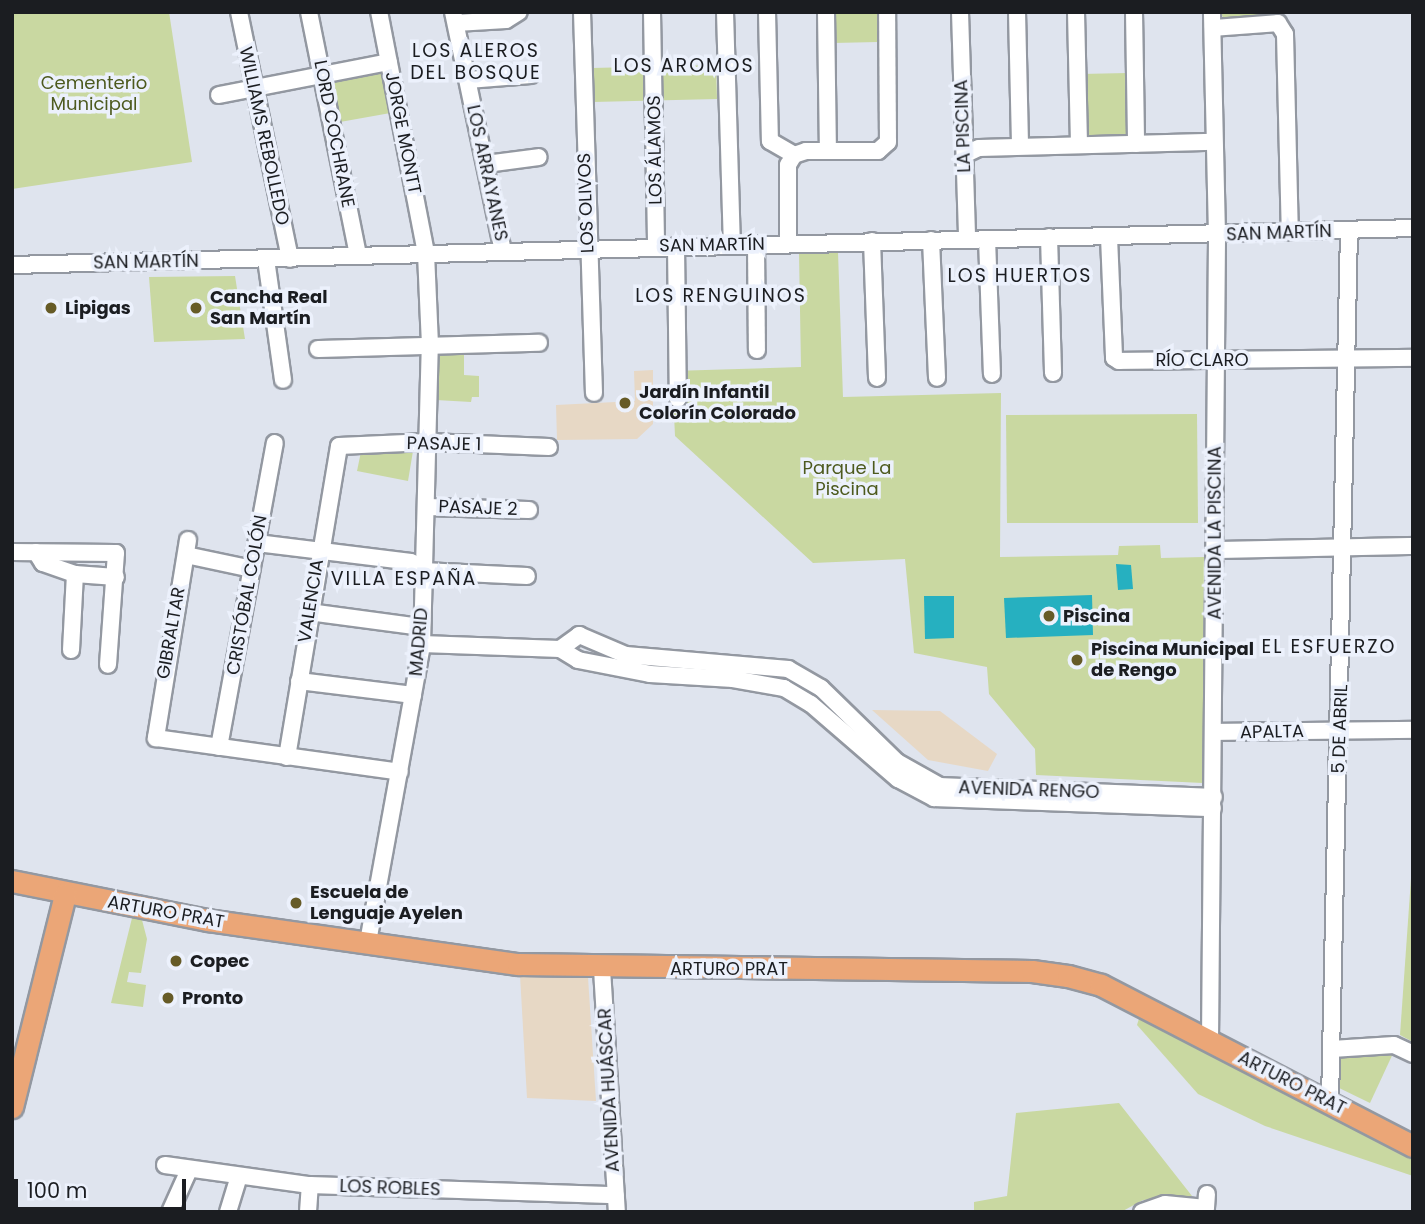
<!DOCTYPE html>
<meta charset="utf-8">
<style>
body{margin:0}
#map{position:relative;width:1425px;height:1224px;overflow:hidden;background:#dfe4ee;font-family:Poppins,sans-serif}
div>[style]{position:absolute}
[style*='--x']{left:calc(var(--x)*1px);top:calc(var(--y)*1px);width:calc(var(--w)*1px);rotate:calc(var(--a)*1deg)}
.education>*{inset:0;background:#e7d8c5}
.green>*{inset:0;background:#c9d8a1}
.water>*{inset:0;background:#26b0c0}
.roads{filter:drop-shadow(2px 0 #9398a1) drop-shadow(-2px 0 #9398a1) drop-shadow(0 2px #9398a1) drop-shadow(0 -2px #9398a1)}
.minor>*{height:16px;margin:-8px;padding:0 8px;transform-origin:8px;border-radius:8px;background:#fff}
.major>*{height:21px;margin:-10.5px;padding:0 10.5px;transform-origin:10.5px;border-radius:10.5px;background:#eba677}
.dots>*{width:19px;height:19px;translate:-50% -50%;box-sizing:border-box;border:4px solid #ecf1fc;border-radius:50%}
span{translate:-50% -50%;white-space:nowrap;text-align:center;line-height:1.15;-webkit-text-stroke:7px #ecf1fc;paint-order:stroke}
.park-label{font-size:18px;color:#4d5a1e}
.street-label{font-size:18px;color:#1b1d21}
.poi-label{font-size:18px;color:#1b1d21;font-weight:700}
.left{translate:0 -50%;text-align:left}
.neighbourhood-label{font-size:19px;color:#1b1d21;letter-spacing:2px}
.frame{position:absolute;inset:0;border:14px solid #1b1d21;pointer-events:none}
.scale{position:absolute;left:14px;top:1179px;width:172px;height:32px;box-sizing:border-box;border:4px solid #1b1d21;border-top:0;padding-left:9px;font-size:21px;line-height:24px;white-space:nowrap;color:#1b1d21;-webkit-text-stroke:5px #ecf1fc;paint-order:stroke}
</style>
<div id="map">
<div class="education">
<div style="clip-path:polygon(653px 370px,653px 424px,637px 439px,557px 440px,556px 405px,635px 401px,634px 371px)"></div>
<div style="clip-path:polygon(872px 710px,940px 711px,997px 754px,988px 771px,928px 760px)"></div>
<div style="clip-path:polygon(520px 975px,588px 977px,596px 1101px,527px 1098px)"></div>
</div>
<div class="green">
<div style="clip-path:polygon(12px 12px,169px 12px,192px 162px,12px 189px)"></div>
<div style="clip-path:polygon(833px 12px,877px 12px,878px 42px,833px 43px)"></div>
<div style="clip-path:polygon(1220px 12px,1276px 12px,1270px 20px,1226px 22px)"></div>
<div style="clip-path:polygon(716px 65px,717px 99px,593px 102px,592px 68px)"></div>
<div style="clip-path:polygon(387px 68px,396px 112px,340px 122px,331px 78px)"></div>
<div style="clip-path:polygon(1127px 73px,1129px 137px,1084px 139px,1081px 74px)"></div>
<div style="clip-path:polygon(838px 252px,843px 397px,1001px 393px,1000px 557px,1118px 555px,1119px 546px,1160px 545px,1161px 558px,1204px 557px,1203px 783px,1036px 775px,1035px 749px,989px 694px,987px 667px,914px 653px,905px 559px,813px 563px,675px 436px,672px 371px,801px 367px,799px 253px)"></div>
<div style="clip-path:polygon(235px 276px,245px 339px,154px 342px,149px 277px)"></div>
<div style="clip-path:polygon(464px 345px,464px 375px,479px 376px,479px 397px,472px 397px,471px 402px,436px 400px,438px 347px)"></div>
<div style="clip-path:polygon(1197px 414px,1198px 523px,1007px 523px,1006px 415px)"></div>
<div style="clip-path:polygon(363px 442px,413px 451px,408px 481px,357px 471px)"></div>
<div style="clip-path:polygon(1413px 850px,1413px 1042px,1400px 1035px)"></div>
<div style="clip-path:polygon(132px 918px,142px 920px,147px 939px,141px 973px,129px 972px,127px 982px,146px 985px,143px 1007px,111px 1003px)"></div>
<div style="clip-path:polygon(1142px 1009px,1413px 1144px,1413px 1176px,1265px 1126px,1198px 1094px,1137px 1025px)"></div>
<div style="clip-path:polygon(1338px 1043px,1396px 1047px,1370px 1103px,1335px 1086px)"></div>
<div style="clip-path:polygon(1119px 1103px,1192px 1196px,1143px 1200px,1121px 1212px,974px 1212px,974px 1202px,1007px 1196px,1016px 1113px)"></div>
</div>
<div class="water">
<div style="clip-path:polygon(1116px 564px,1131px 565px,1133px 589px,1118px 590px)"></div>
<div style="clip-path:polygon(1092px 595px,1093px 635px,1006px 638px,1004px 598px)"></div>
<div style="clip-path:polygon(924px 596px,954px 596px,954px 638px,925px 639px)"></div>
</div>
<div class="roads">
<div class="minor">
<div style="--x:239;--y:12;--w:252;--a:78.3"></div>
<div style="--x:309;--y:12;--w:248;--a:78.6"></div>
<div style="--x:453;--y:12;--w:244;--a:78.2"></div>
<div style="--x:582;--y:12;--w:381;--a:88.2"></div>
<div style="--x:652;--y:12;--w:234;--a:89"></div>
<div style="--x:725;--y:12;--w:233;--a:88.3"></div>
<div style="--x:767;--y:12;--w:129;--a:88.7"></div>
<div style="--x:770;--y:141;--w:28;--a:30"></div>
<div style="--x:826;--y:12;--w:139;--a:89.2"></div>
<div style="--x:960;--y:12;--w:227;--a:88.2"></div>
<div style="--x:1017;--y:12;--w:134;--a:88.7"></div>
<div style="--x:1076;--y:12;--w:133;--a:88.7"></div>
<div style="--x:1134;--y:12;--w:132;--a:89.1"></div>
<div style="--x:456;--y:23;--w:50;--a:-3.4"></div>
<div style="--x:506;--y:20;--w:15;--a:-32"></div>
<div style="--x:1278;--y:23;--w:13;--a:58"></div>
<div style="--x:1285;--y:34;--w:198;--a:88.6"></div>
<div style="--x:1213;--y:28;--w:65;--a:-4.4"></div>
<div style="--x:468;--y:80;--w:63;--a:-4.5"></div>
<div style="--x:219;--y:95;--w:173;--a:-11"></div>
<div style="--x:966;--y:154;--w:14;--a:-25"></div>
<div style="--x:979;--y:148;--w:235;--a:-1.5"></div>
<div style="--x:486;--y:164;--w:53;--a:-7.5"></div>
<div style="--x:1049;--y:237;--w:136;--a:88.3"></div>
<div style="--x:1109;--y:237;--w:121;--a:87.6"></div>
<div style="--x:1114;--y:358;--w:6;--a:31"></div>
<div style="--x:1119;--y:361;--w:294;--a:-0.6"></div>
<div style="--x:987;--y:239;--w:135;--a:87.9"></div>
<div style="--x:931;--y:240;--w:138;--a:87.5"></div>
<div style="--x:872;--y:241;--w:137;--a:87.9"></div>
<div style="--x:788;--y:243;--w:78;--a:-90"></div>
<div style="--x:788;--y:165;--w:12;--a:-59"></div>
<div style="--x:794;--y:155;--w:13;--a:-18"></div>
<div style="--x:806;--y:151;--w:72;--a:0"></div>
<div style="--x:878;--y:151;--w:13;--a:-42"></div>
<div style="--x:888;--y:142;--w:130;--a:-90.4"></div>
<div style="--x:756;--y:244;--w:106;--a:89.5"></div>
<div style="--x:676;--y:246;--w:153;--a:89.3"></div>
<div style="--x:266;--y:259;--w:122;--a:82"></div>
<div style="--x:12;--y:265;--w:1401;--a:-1.51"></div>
<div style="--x:318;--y:349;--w:221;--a:-1.6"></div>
<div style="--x:427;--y:507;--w:102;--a:1.7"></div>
<div style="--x:188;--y:540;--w:201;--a:99.2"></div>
<div style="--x:156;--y:738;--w:246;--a:7.9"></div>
<div style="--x:257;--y:543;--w:155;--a:7"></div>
<div style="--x:411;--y:562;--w:15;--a:37"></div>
<div style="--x:423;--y:571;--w:104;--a:2.8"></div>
<div style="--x:1215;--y:550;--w:198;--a:-1.2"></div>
<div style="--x:12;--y:552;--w:104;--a:0.6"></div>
<div style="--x:116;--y:553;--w:112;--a:94.1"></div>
<div style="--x:36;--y:552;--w:13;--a:58"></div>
<div style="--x:43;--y:563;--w:34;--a:19"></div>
<div style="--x:75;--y:574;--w:41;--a:4.2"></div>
<div style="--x:186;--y:555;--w:67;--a:12"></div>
<div style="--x:309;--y:612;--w:114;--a:7.6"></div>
<div style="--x:422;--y:644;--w:138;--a:2.1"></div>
<div style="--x:560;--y:649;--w:21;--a:31"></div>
<div style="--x:578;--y:660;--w:73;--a:11"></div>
<div style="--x:650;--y:674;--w:83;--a:3.4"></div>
<div style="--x:733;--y:679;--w:52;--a:10"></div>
<div style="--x:784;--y:688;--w:31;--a:31"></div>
<div style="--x:811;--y:704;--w:115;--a:40.8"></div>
<div style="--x:898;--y:779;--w:41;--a:27.8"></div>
<div style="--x:934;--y:798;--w:279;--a:2.1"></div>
<div style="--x:560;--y:649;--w:24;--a:-36"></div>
<div style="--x:579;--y:635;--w:51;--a:23.1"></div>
<div style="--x:626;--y:655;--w:163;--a:4.9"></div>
<div style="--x:788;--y:669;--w:38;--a:30"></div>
<div style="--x:821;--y:688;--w:106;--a:44.2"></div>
<div style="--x:897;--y:762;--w:49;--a:29.2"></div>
<div style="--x:940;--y:786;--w:274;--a:2.3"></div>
<div style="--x:71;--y:650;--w:76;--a:-87"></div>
<div style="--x:299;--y:681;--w:115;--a:7"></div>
<div style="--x:1215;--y:732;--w:198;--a:-0.6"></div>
<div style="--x:219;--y:747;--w:309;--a:-79.6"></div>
<div style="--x:287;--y:757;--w:315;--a:-80.5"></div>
<div style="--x:339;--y:446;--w:89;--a:-2.6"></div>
<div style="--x:428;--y:442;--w:121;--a:2.4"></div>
<div style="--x:368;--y:942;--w:303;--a:-79.7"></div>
<div style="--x:422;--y:644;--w:299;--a:-88.5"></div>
<div style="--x:430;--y:345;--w:92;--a:-92.5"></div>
<div style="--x:426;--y:253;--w:246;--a:-101"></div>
<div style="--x:602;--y:969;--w:243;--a:86.5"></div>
<div style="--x:1210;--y:1041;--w:806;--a:-89.5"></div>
<div style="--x:1217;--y:235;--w:223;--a:-91.3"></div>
<div style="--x:1332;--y:1049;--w:62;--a:-3.7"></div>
<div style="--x:1394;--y:1045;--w:21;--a:25"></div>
<div style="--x:1330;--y:1102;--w:872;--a:-88.75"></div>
<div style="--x:165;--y:1165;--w:146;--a:7.9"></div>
<div style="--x:310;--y:1185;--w:306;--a:1.9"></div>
<div style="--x:170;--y:1212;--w:46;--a:-65.7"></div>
<div style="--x:228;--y:1212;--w:37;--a:-73"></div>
<div style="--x:308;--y:1212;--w:27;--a:-86"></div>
<div style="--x:1142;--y:1212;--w:24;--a:-19"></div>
<div style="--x:1165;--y:1204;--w:41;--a:5.6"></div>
<div style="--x:1206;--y:1208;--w:14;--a:-86"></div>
</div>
<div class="major">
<div style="--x:12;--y:881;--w:200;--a:11.3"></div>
<div style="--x:208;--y:920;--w:313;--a:8.1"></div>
<div style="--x:518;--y:964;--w:514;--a:0.78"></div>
<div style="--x:1032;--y:971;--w:36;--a:8"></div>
<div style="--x:1068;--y:976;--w:34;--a:15"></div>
<div style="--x:1101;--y:985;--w:351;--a:27.3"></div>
<div style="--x:12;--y:1107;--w:219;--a:-76"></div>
</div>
</div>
<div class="dots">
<div style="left:51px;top:308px;background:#665b27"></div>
<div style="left:196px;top:308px;background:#665b27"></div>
<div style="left:625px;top:403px;background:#665b27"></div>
<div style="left:1049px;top:616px;background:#665b27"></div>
<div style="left:1077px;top:660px;background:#665b27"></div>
<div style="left:296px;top:903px;background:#665b27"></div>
<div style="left:176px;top:961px;background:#665b27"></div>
<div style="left:168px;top:998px;background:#665b27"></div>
</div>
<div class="park-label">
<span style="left:94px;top:94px">Cementerio<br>Municipal</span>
<span style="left:847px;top:479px">Parque La<br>Piscina</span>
</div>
<div class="street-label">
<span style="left:963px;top:126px;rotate:-92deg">LA PISCINA</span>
<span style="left:403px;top:133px;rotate:79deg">JORGE MONTT</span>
<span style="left:334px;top:134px;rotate:79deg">LORD COCHRANE</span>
<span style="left:264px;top:136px;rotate:78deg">WILLIAMS REBOLLEDO</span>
<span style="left:655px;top:150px;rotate:-91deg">LOS ÁLAMOS</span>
<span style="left:487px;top:173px;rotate:78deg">LOS ARRAYANES</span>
<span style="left:586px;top:203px;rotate:-92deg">LOS OLIVOS</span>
<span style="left:1279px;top:233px;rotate:-2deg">SAN MARTÍN</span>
<span style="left:712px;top:245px;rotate:-1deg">SAN MARTÍN</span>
<span style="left:146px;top:262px;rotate:-1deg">SAN MARTÍN</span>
<span style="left:1202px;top:360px">RÍO CLARO</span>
<span style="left:444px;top:444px;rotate:1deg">PASAJE 1</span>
<span style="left:478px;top:508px;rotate:2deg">PASAJE 2</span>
<span style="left:1215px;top:533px;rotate:-90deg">AVENIDA LA PISCINA</span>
<span style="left:247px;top:595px;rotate:-80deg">CRISTÓBAL COLÓN</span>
<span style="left:311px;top:601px;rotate:-81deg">VALENCIA</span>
<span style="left:171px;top:633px;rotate:-80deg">GIBRALTAR</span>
<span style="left:419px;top:642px;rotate:-85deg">MADRID</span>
<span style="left:1340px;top:729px;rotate:-88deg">5 DE ABRIL</span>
<span style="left:1272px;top:732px;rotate:-1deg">APALTA</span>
<span style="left:1029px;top:790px;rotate:2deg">AVENIDA RENGO</span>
<span style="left:166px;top:912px;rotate:10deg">ARTURO PRAT</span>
<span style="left:729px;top:969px">ARTURO PRAT</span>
<span style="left:1292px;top:1083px;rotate:27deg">ARTURO PRAT</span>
<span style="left:609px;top:1090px;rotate:-93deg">AVENIDA HUÁSCAR</span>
<span style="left:390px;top:1188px;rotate:2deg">LOS ROBLES</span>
</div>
<div class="poi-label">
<span class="left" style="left:210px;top:308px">Cancha Real<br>San Martín</span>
<span class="left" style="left:65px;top:308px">Lipigas</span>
<span class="left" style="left:639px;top:403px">Jardín Infantil<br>Colorín Colorado</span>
<span class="left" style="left:1063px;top:616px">Piscina</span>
<span class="left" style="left:1091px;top:660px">Piscina Municipal<br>de Rengo</span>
<span class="left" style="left:310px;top:903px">Escuela de<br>Lenguaje Ayelen</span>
<span class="left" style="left:190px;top:961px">Copec</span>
<span class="left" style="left:182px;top:998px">Pronto</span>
</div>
<div class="neighbourhood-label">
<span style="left:476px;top:62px">LOS ALEROS<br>DEL BOSQUE</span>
<span style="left:684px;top:66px">LOS AROMOS</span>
<span style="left:1020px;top:276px">LOS HUERTOS</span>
<span style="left:721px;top:296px">LOS RENGUINOS</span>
<span style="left:404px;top:579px">VILLA ESPAÑA</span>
<span style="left:1329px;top:647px">EL ESFUERZO</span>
</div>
<div class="frame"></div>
<div class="scale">100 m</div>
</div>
